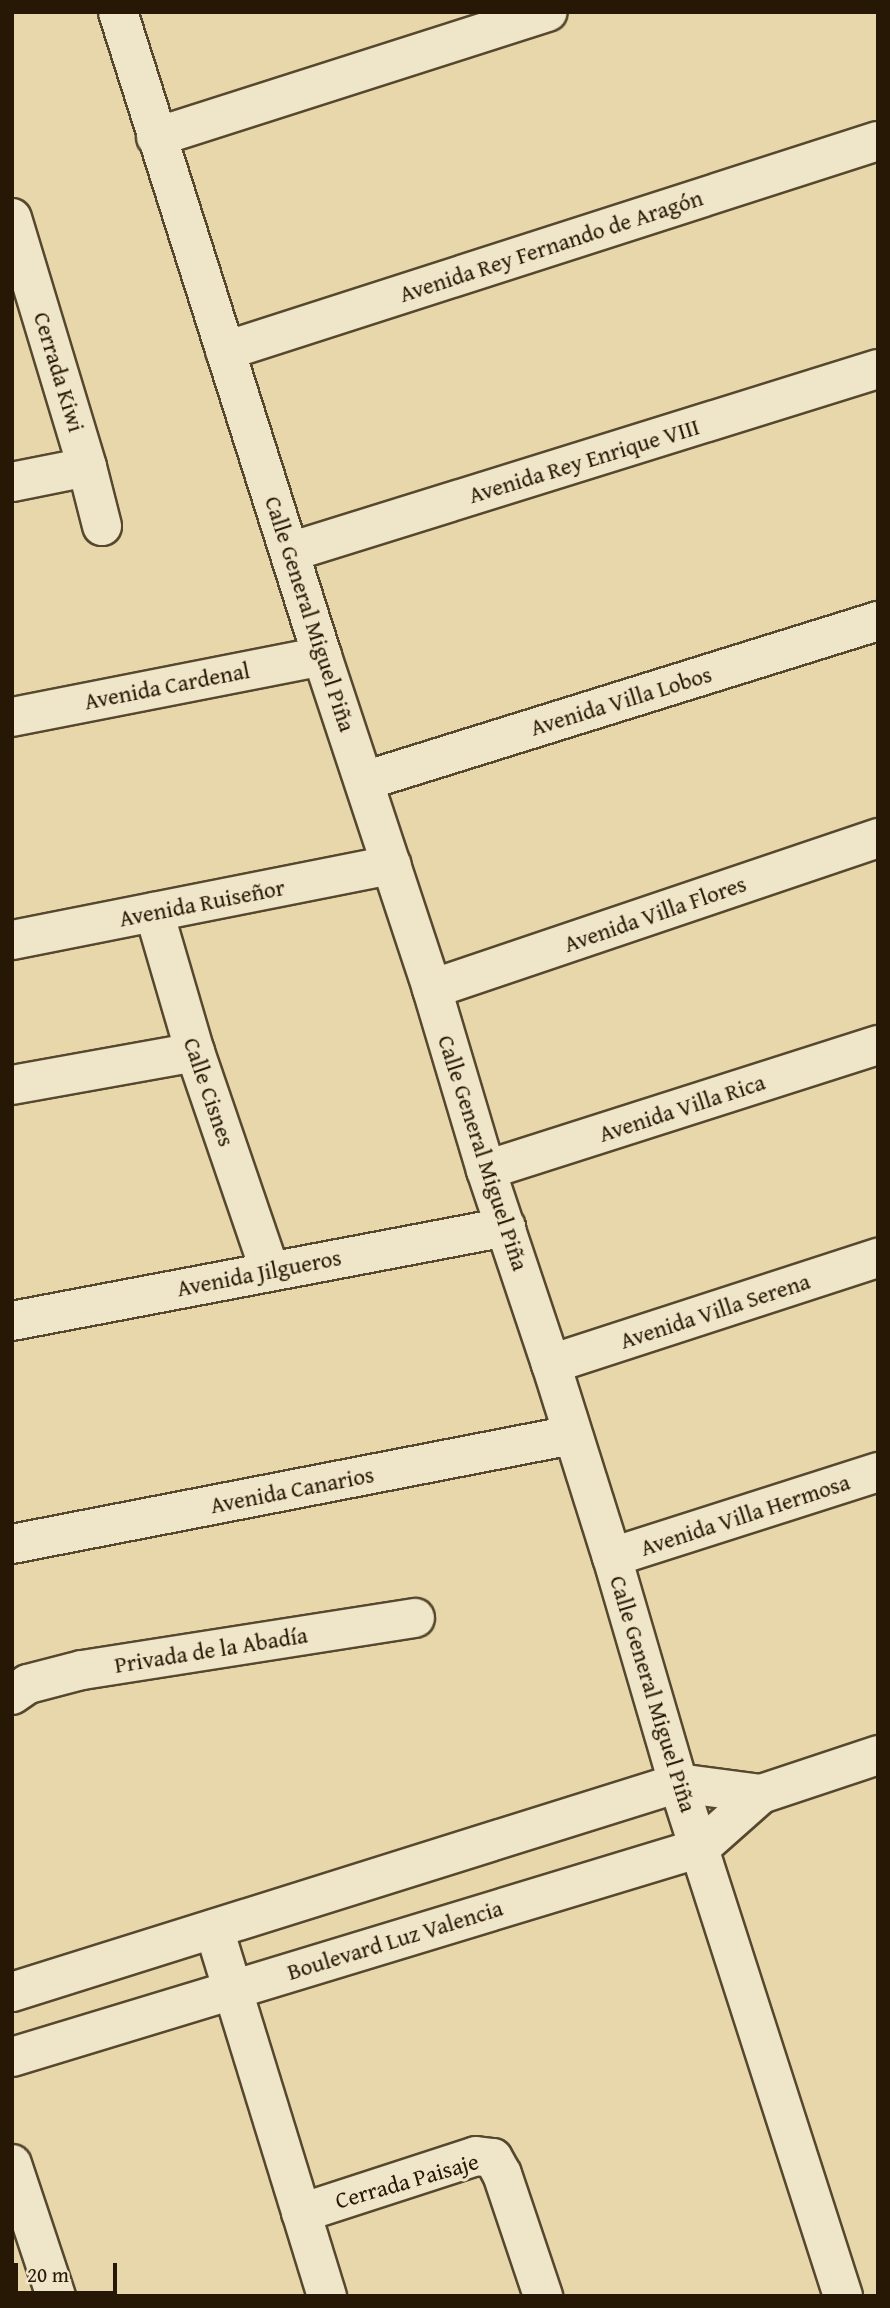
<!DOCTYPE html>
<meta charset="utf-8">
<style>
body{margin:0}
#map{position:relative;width:890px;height:2308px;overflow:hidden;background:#e7d7ab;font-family:"Gentium Book Plus",serif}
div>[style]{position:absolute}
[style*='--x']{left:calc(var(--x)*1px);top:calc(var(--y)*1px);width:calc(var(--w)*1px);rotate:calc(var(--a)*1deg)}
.roads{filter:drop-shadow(2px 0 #56482e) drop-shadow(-2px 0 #56482e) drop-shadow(0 2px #56482e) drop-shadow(0 -2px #56482e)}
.minor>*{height:38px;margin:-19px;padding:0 19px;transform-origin:19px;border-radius:19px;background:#efe5c8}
.tertiary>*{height:38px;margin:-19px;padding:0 19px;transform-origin:19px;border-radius:19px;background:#efe5c8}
span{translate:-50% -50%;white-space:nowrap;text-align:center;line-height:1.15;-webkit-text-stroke:6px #efe5c8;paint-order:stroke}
.street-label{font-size:23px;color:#261804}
.frame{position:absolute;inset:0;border:14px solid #261804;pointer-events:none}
.scale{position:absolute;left:14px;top:2263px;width:103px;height:32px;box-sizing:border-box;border:4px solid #261804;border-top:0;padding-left:9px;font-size:21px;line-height:24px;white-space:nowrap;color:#261804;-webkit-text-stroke:5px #efe5c8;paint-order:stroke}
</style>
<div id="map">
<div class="roads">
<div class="minor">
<div style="--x:156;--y:137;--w:411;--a:-17.7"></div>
<div style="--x:12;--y:218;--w:260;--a:73.2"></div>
<div style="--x:87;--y:467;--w:61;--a:75.7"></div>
<div style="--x:225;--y:351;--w:686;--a:-17.83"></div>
<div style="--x:12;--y:482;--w:76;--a:-11.3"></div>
<div style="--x:290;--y:552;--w:616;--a:-17.29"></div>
<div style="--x:12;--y:717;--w:316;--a:-11.1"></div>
<div style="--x:364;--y:781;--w:538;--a:-17.29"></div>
<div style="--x:154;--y:912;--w:146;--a:73.7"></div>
<div style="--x:195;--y:1052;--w:231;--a:71.1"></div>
<div style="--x:12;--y:940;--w:387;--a:-11.2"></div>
<div style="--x:432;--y:989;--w:471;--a:-18.7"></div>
<div style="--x:12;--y:1085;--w:186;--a:-10.2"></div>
<div style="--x:486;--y:1170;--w:411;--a:-17.7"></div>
<div style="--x:12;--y:1321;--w:503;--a:-10.77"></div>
<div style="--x:551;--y:1364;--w:344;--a:-18"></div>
<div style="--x:12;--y:1544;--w:571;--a:-11.01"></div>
<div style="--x:612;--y:1557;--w:279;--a:-17.7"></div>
<div style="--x:12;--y:1695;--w:19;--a:-35"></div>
<div style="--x:28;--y:1684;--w:56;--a:-14.5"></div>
<div style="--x:82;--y:1670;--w:337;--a:-8.9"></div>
<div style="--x:214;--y:1929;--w:384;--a:72.9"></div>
<div style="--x:12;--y:1992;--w:698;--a:-17.42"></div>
<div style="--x:12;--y:2057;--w:719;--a:-16.9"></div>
<div style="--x:12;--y:2164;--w:139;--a:71.6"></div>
<div style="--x:301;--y:2213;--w:184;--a:-18"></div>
<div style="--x:476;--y:2156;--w:17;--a:7"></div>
<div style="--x:493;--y:2158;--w:18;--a:61"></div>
<div style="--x:502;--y:2174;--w:129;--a:71.4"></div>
</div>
<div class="tertiary">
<div style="--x:118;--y:12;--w:676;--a:72.42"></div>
<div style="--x:322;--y:656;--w:351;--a:71.7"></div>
<div style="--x:432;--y:989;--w:189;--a:73.4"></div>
<div style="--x:486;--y:1170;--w:205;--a:71.5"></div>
<div style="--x:551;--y:1364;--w:202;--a:72.5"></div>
<div style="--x:612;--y:1557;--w:235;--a:73.7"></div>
<div style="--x:678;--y:1783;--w:539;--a:72.17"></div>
<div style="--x:678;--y:1783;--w:84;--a:7.5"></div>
<div style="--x:700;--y:1848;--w:81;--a:-41.5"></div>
<div style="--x:761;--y:1794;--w:123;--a:-18.4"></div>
</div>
</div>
<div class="street-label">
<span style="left:551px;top:246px;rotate:-18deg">Avenida Rey Fernando de Aragón</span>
<span style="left:59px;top:372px;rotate:73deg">Cerrada Kiwi</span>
<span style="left:584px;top:461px;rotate:-17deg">Avenida Rey Enrique VIII</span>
<span style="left:310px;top:614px;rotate:72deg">Calle General Miguel Piña</span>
<span style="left:167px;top:686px;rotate:-11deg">Avenida Cardenal</span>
<span style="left:621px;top:701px;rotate:-17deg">Avenida Villa Lobos</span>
<span style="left:202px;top:903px;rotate:-11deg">Avenida Ruiseñor</span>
<span style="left:655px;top:914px;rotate:-19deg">Avenida Villa Flores</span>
<span style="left:209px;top:1092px;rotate:71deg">Calle Cisnes</span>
<span style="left:682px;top:1108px;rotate:-18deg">Avenida Villa Rica</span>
<span style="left:483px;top:1153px;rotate:72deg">Calle General Miguel Piña</span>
<span style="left:259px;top:1273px;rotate:-11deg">Avenida Jilgueros</span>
<span style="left:715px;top:1311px;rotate:-18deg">Avenida Villa Serena</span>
<span style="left:292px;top:1490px;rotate:-11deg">Avenida Canarios</span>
<span style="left:745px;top:1515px;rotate:-18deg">Avenida Villa Hermosa</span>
<span style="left:211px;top:1650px;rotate:-9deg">Privada de la Abadía</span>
<span style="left:653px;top:1694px;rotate:73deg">Calle General Miguel Piña</span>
<span style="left:395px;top:1940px;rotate:-17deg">Boulevard Luz Valencia</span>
<span style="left:407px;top:2181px;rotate:-16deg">Cerrada Paisaje</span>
</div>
<div class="frame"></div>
<div class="scale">20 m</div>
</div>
